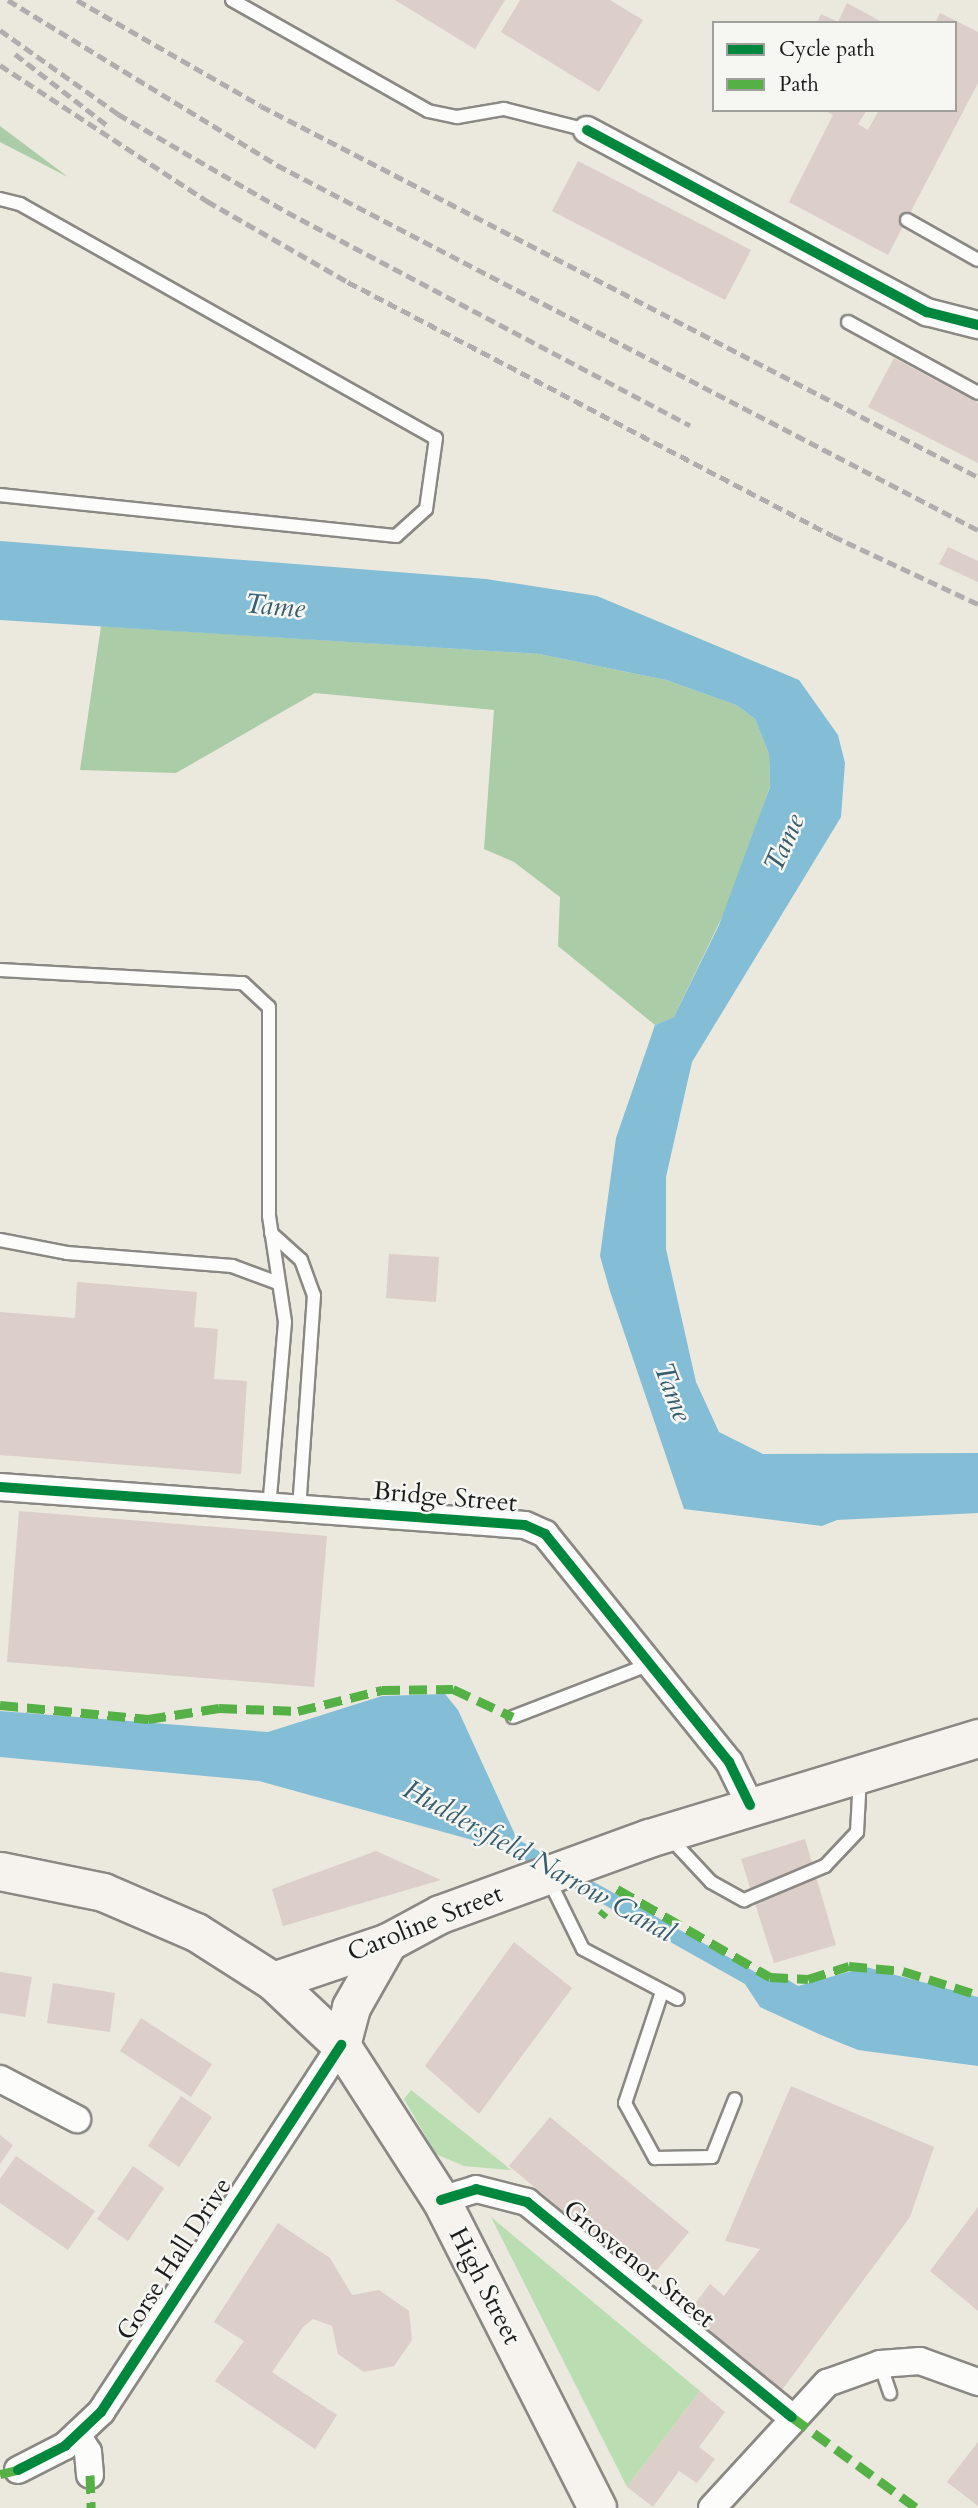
<!DOCTYPE html>
<style>
body{margin:0}
#map{position:relative;width:978px;height:2508px;overflow:hidden;background:#ebe8de;font-family:Cardo,serif}
div>[style]{position:absolute}
[style*='--x']{left:calc(var(--x)*1px);top:calc(var(--y)*1px);width:calc(var(--w)*1px);rotate:calc(var(--a)*1deg)}
.green>*{inset:0;background:#badeb1}
.forest>*{inset:0;background:#aacca6}
.water>*{inset:0;background:#83bed6}
.building>*{inset:0;background:#dccec9}
.roads{filter:drop-shadow(2px 0 #8a8883) drop-shadow(-2px 0 #8a8883) drop-shadow(0 2px #8a8883) drop-shadow(0 -2px #8a8883)}
.service>*{height:12px;margin:-6px;padding:0 6px;transform-origin:6px;border-radius:6px;background:#fcfcfa}
.minor>*{height:26px;margin:-13px;padding:0 13px;transform-origin:13px;border-radius:13px;background:#fcfcfa}
.secondary>*{height:37px;margin:-18.5px;padding:0 18.5px;transform-origin:18.5px;border-radius:18.5px;background:#f6f3ef}
.rail>*{height:5px;margin-top:-2.5px;transform-origin:0;background:repeating-linear-gradient(90deg,#afaead 0 10px,transparent 0 15px)}
.quiet>*{height:9px;margin-top:-4.5px;transform-origin:0;background:repeating-linear-gradient(90deg,#55b145 0 18px,transparent 0 27px)}
.cycleway>*{height:10px;margin:-5px;padding:0 5px;transform-origin:5px;border-radius:5px;background:#00873e}
span{translate:-50% -50%;white-space:nowrap;text-align:center;line-height:1.15;-webkit-text-stroke:5px #f6f6f2;paint-order:stroke}
.street-label{font-size:26px;color:#1c1c1c}
.water-label{font-size:28px;color:#375d6e;font-style:italic}
.legend{position:absolute;left:712px;top:21px;width:245px;height:91px;box-sizing:border-box;background:#f6f6f2;border:2px solid #9f9f9c;margin:0;padding:9px 12px;list-style:none;font-size:21px;color:#1c1c1c}
.legend li{display:flex;align-items:center;gap:14px;height:35px}
.legend b{width:35px;border:2px solid #9f9f9c}
</style>
<div id="map">
<div class="green">
<div style="clip-path:polygon(411px 2090px,504px 2164px,511px 2170px,464px 2166px,436px 2154px,404px 2099px)"></div>
<div style="clip-path:polygon(491px 2217px,700px 2391px,627px 2487px,493px 2221px)"></div>
</div>
<div class="forest">
<div style="clip-path:polygon(0 126px,68px 177px,0 142px)"></div>
<div style="clip-path:polygon(101px 626px,539px 654px,666px 680px,736px 705px,755px 719px,769px 754px,770px 786px,735px 890px,674px 1017px,655px 1025px,558px 946px,560px 897px,514px 862px,484px 849px,494px 710px,315px 693px,176px 773px,80px 770px)"></div>
</div>
<div class="water">
<div style="clip-path:polygon(0 541px,486px 579px,597px 596px,799px 680px,838px 735px,845px 763px,841px 817px,692px 1062px,666px 1177px,666px 1249px,696px 1382px,719px 1432px,763px 1454px,978px 1453px,978px 1513px,837px 1520px,822px 1526px,684px 1509px,610px 1291px,600px 1256px,616px 1138px,655px 1025px,674px 1017px,719px 925px,770px 787px,769px 754px,755px 719px,736px 705px,666px 680px,539px 654px,0 620px)"></div>
<div style="clip-path:polygon(445px 1694px,458px 1710px,517px 1839px,773px 1982px,785px 1978px,798px 1986px,866px 1967px,978px 1997px,978px 2066px,858px 2050px,821px 2035px,760px 2007px,745px 1984px,505px 1849px,259px 1781px,0 1757px,0 1711px,268px 1732px,382px 1696px)"></div>
</div>
<div class="building">
<div style="clip-path:polygon(395px 0,505px 0,475px 49px)"></div>
<div style="clip-path:polygon(520px 0,610px 0,643px 20px,599px 92px,501px 32px)"></div>
<div style="clip-path:polygon(847px 3px,880px 21px,879px 23px,817px 23px,821px 14px,838px 22px)"></div>
<div style="clip-path:polygon(940px 13px,978px 32px,978px 83px,888px 255px,789px 202px,833px 115px,824px 110px,867px 110px,858px 124px,868px 130px,879px 110px,955px 110px,955px 23px,935px 23px)"></div>
<div style="clip-path:polygon(578px 161px,751px 250px,725px 300px,552px 211px)"></div>
<div style="clip-path:polygon(894px 358px,978px 403px,978px 463px,868px 407px)"></div>
<div style="clip-path:polygon(948px 547px,978px 561px,978px 582px,939px 564px)"></div>
<div style="clip-path:polygon(389px 1254px,439px 1257px,436px 1302px,386px 1298px)"></div>
<div style="clip-path:polygon(77px 1282px,197px 1292px,194px 1327px,218px 1329px,214px 1379px,247px 1381px,241px 1474px,0 1455px,0 1312px,75px 1318px)"></div>
<div style="clip-path:polygon(19px 1511px,327px 1536px,314px 1687px,7px 1662px)"></div>
<div style="clip-path:polygon(805px 1839px,836px 1945px,774px 1963px,741px 1859px)"></div>
<div style="clip-path:polygon(376px 1851px,441px 1880px,283px 1926px,272px 1889px)"></div>
<div style="clip-path:polygon(514px 1942px,572px 1988px,479px 2114px,425px 2066px)"></div>
<div style="clip-path:polygon(0 1972px,32px 1977px,25px 2017px,0 2013px)"></div>
<div style="clip-path:polygon(53px 1983px,115px 1993px,110px 2032px,47px 2023px)"></div>
<div style="clip-path:polygon(141px 2018px,212px 2064px,191px 2097px,120px 2051px)"></div>
<div style="clip-path:polygon(791px 2086px,934px 2147px,910px 2217px,779px 2394px,687px 2314px,710px 2284px,724px 2296px,760px 2249px,725px 2241px)"></div>
<div style="clip-path:polygon(181px 2096px,212px 2117px,179px 2167px,148px 2146px)"></div>
<div style="clip-path:polygon(550px 2117px,689px 2232px,648px 2281px,509px 2166px)"></div>
<div style="clip-path:polygon(0 2135px,13px 2145px,0 2164px)"></div>
<div style="clip-path:polygon(16px 2156px,95px 2211px,68px 2250px,0 2203px,0 2179px)"></div>
<div style="clip-path:polygon(133px 2166px,164px 2188px,128px 2241px,97px 2219px)"></div>
<div style="clip-path:polygon(978px 2207px,978px 2311px,930px 2271px)"></div>
<div style="clip-path:polygon(278px 2223px,330px 2258px,352px 2295px,379px 2290px,409px 2311px,412px 2340px,394px 2366px,364px 2372px,338px 2354px,332px 2326px,313px 2319px,303px 2327px,272px 2372px,337px 2415px,315px 2449px,215px 2381px,244px 2341px,214px 2322px)"></div>
<div style="clip-path:polygon(700px 2391px,725px 2412px,699px 2447px,715px 2459px,697px 2483px,679px 2471px,653px 2507px,627px 2487px)"></div>
<div style="clip-path:polygon(978px 2442px,978px 2506px,947px 2482px)"></div>
</div>
<div class="roads">
<div class="service">
<div style="--x:232;--y:0;--w:225;--a:29.5"></div>
<div style="--x:428;--y:111;--w:30;--a:12"></div>
<div style="--x:457;--y:117;--w:48;--a:-9.7"></div>
<div style="--x:504;--y:109;--w:86;--a:14.2"></div>
<div style="--x:0;--y:199;--w:21;--a:14"></div>
<div style="--x:20;--y:204;--w:477;--a:29.4"></div>
<div style="--x:436;--y:438;--w:72;--a:98"></div>
<div style="--x:426;--y:509;--w:40;--a:138"></div>
<div style="--x:396;--y:536;--w:398;--a:-174.1"></div>
<div style="--x:907;--y:220;--w:81;--a:29.4"></div>
<div style="--x:848;--y:322;--w:148;--a:28.6"></div>
<div style="--x:0;--y:970;--w:243;--a:3.1"></div>
<div style="--x:243;--y:983;--w:35;--a:43"></div>
<div style="--x:269;--y:1007;--w:209;--a:90"></div>
<div style="--x:269;--y:1216;--w:107;--a:81.4"></div>
<div style="--x:285;--y:1322;--w:186;--a:94.9"></div>
<div style="--x:271;--y:1233;--w:40;--a:42"></div>
<div style="--x:301;--y:1260;--w:37;--a:70"></div>
<div style="--x:314;--y:1295;--w:215;--a:94"></div>
<div style="--x:0;--y:1240;--w:68;--a:11"></div>
<div style="--x:67;--y:1253;--w:166;--a:4.5"></div>
<div style="--x:232;--y:1266;--w:49;--a:20.3"></div>
<div style="--x:513;--y:1717;--w:147;--a:-21.1"></div>
<div style="--x:668;--y:1836;--w:63;--a:46.9"></div>
<div style="--x:711;--y:1882;--w:38;--a:29"></div>
<div style="--x:744;--y:1900;--w:88;--a:-22.8"></div>
<div style="--x:825;--y:1866;--w:47;--a:-46.7"></div>
<div style="--x:857;--y:1832;--w:55;--a:-86.9"></div>
<div style="--x:548;--y:1878;--w:79;--a:63.8"></div>
<div style="--x:583;--y:1949;--w:107;--a:27.8"></div>
<div style="--x:662;--y:1992;--w:117;--a:108.4"></div>
<div style="--x:625;--y:2103;--w:63;--a:61.4"></div>
<div style="--x:655;--y:2158;--w:57;--a:-1"></div>
<div style="--x:712;--y:2157;--w:62;--a:-68.4"></div>
<div style="--x:880;--y:2364;--w:31;--a:71"></div>
</div>
<div class="minor">
<div style="--x:587;--y:130;--w:386;--a:28.2"></div>
<div style="--x:927;--y:312;--w:53;--a:14.3"></div>
<div style="--x:0;--y:1487;--w:526;--a:4.14"></div>
<div style="--x:525;--y:1525;--w:22;--a:24"></div>
<div style="--x:545;--y:1534;--w:293;--a:51.1"></div>
<div style="--x:729;--y:1762;--w:48;--a:64"></div>
<div style="--x:0;--y:2079;--w:87;--a:27.5"></div>
<div style="--x:441;--y:2200;--w:37;--a:-17"></div>
<div style="--x:476;--y:2189;--w:53;--a:14.3"></div>
<div style="--x:527;--y:2202;--w:341;--a:39.1"></div>
<div style="--x:77;--y:2435;--w:20;--a:57"></div>
<div style="--x:88;--y:2452;--w:23;--a:85"></div>
<div style="--x:18;--y:2470;--w:53;--a:-27.1"></div>
<div style="--x:65;--y:2446;--w:50;--a:-43.4"></div>
<div style="--x:101;--y:2412;--w:439;--a:-56.8"></div>
<div style="--x:712;--y:2508;--w:170;--a:-47.4"></div>
<div style="--x:827;--y:2383;--w:56;--a:-19.7"></div>
<div style="--x:880;--y:2364;--w:40;--a:-4.3"></div>
<div style="--x:920;--y:2361;--w:62;--a:19.9"></div>
</div>
<div class="secondary">
<div style="--x:0;--y:1871;--w:105;--a:11.5"></div>
<div style="--x:103;--y:1892;--w:101;--a:23.3"></div>
<div style="--x:196;--y:1932;--w:91;--a:32.5"></div>
<div style="--x:273;--y:1981;--w:93;--a:43.3"></div>
<div style="--x:341;--y:2045;--w:184;--a:57.2"></div>
<div style="--x:441;--y:2200;--w:345;--a:63.1"></div>
<div style="--x:273;--y:1981;--w:121;--a:-18.7"></div>
<div style="--x:388;--y:1942;--w:59;--a:-28.3"></div>
<div style="--x:440;--y:1914;--w:222;--a:-20"></div>
<div style="--x:649;--y:1838;--w:344;--a:-16.9"></div>
<div style="--x:341;--y:2045;--w:39;--a:-75"></div>
<div style="--x:351;--y:2007;--w:75;--a:-60.4"></div>
</div>
</div>
<div class="rail">
<div style="--x:8;--y:0;--w:316;--a:31.5"></div>
<div style="--x:277;--y:165;--w:790;--a:27.51"></div>
<div style="--x:77;--y:0;--w:212;--a:29.9"></div>
<div style="--x:261;--y:106;--w:807;--a:27.36"></div>
<div style="--x:0;--y:30;--w:145;--a:35.4"></div>
<div style="--x:118;--y:114;--w:195;--a:30.1"></div>
<div style="--x:287;--y:212;--w:456;--a:27.9"></div>
<div style="--x:15;--y:54;--w:116;--a:37.7"></div>
<div style="--x:0;--y:65;--w:248;--a:33.3"></div>
<div style="--x:207;--y:201;--w:163;--a:29.9"></div>
<div style="--x:348;--y:282;--w:547;--a:27.64"></div>
<div style="--x:833;--y:536;--w:160;--a:25.1"></div>
</div>
<div class="quiet">
<div style="--x:0;--y:1705;--w:149;--a:5.4"></div>
<div style="--x:148;--y:1719;--w:72;--a:-8.8"></div>
<div style="--x:219;--y:1708;--w:79;--a:2.2"></div>
<div style="--x:298;--y:1711;--w:87;--a:-14"></div>
<div style="--x:382;--y:1690;--w:71;--a:-0.8"></div>
<div style="--x:453;--y:1689;--w:66;--a:25"></div>
<div style="--x:617;--y:1889;--w:177;--a:29.9"></div>
<div style="--x:770;--y:1977;--w:38;--a:3"></div>
<div style="--x:808;--y:1979;--w:43;--a:-17.6"></div>
<div style="--x:849;--y:1966;--w:54;--a:5.3"></div>
<div style="--x:903;--y:1971;--w:79;--a:17.7"></div>
<div style="--x:601;--y:1916;--w:6;--a:-51"></div>
<div style="--x:792;--y:2417;--w:155;--a:36.1"></div>
<div style="--x:0;--y:2474;--w:18;--a:-13"></div>
<div style="--x:90;--y:2475;--w:33;--a:88"></div>
</div>
<div class="cycleway">
<div style="--x:587;--y:130;--w:386;--a:28.2"></div>
<div style="--x:927;--y:312;--w:53;--a:14.3"></div>
<div style="--x:0;--y:1487;--w:526;--a:4.14"></div>
<div style="--x:525;--y:1525;--w:22;--a:24"></div>
<div style="--x:545;--y:1534;--w:293;--a:51.1"></div>
<div style="--x:729;--y:1762;--w:48;--a:64"></div>
<div style="--x:441;--y:2200;--w:37;--a:-17"></div>
<div style="--x:476;--y:2189;--w:53;--a:14.3"></div>
<div style="--x:527;--y:2202;--w:341;--a:39.1"></div>
<div style="--x:18;--y:2470;--w:53;--a:-27.1"></div>
<div style="--x:65;--y:2446;--w:50;--a:-43.4"></div>
<div style="--x:101;--y:2412;--w:439;--a:-56.8"></div>
</div>
<div class="street-label">
<span style="left:445px;top:1497px;rotate:5deg">Bridge Street</span>
<span style="left:425px;top:1923px;rotate:-22deg">Caroline Street</span>
<span style="left:174px;top:2259px;rotate:-57deg">Gorse Hall Drive</span>
<span style="left:639px;top:2264px;rotate:39deg">Grosvenor Street</span>
<span style="left:485px;top:2286px;rotate:63deg">High Street</span>
</div>
<div class="water-label">
<span style="left:275px;top:606px;rotate:5deg">Tame</span>
<span style="left:784px;top:843px;rotate:-66deg">Tame</span>
<span style="left:673px;top:1392px;rotate:69deg">Tame</span>
<span style="left:539px;top:1861px;rotate:29deg">Huddersfield Narrow Canal</span>
</div>
<ul class="legend">
<li><b style="height:9px;background:#00873e"></b>Cycle path</li>
<li><b style="height:9px;background:#55b145"></b>Path</li>
</ul>
</div>
